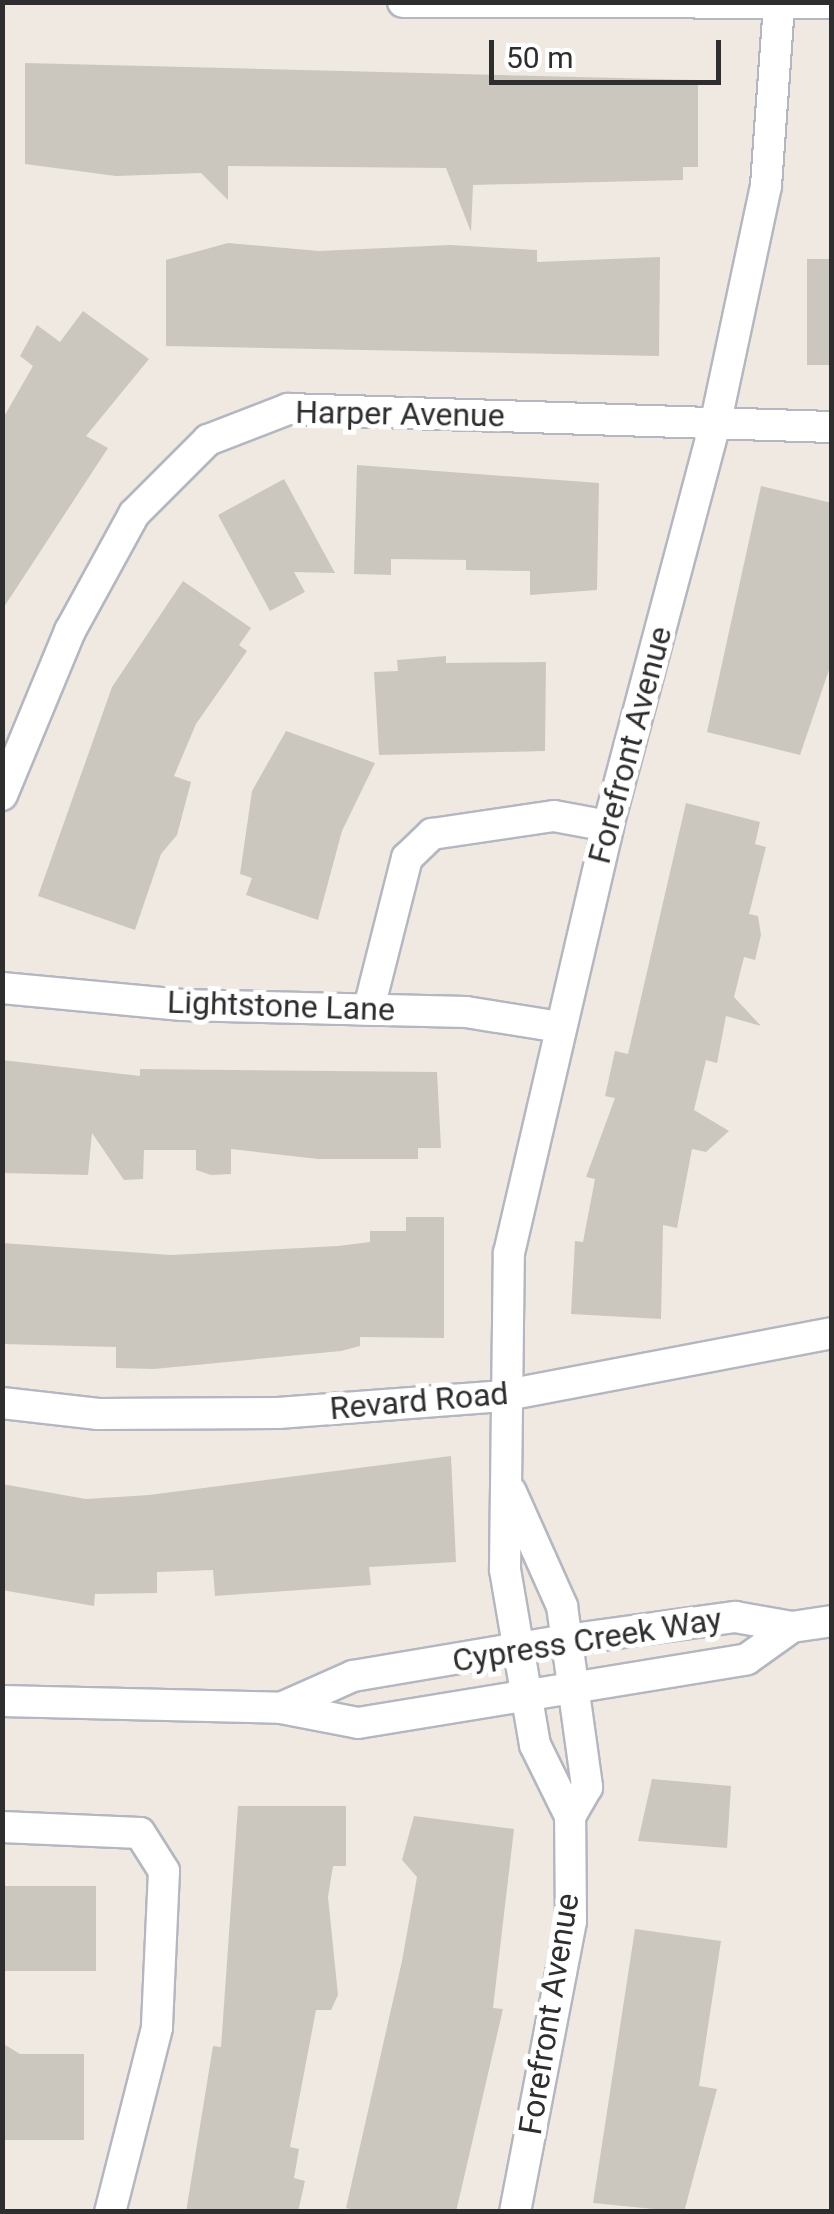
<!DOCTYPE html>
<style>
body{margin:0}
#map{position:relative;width:834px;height:2214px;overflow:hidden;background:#efe9e1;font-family:Roboto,sans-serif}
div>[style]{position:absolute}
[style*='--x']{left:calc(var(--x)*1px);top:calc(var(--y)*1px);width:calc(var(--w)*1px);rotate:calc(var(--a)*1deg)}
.building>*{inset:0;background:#cbc7bf}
.roads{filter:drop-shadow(2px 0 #b4b7c1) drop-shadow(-2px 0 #b4b7c1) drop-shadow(0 2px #b4b7c1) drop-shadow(0 -2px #b4b7c1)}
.minor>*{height:30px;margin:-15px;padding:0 15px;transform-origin:15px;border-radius:15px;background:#fff}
span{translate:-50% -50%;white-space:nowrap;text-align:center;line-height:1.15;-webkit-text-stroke:10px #fff;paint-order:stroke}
.street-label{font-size:32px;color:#2e2e2e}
.frame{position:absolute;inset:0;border:5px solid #2e2e2e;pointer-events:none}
.scale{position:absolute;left:489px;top:40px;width:232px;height:45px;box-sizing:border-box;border:5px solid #2e2e2e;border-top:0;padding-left:12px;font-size:30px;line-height:35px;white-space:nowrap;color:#2e2e2e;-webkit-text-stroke:8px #fff;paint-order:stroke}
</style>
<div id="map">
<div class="building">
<div style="clip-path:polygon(25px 63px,698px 80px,698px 167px,683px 167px,683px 180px,473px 185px,471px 232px,446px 168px,228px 166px,228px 200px,201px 173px,116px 176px,25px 164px)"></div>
<div style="clip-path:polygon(228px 243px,319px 251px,450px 245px,537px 250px,537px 262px,660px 257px,659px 356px,166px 346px,166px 260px)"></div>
<div style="clip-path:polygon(807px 259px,832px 259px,832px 365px,807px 365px)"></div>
<div style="clip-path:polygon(83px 311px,149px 359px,86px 436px,108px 448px,2px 610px,2px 420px,33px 366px,20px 356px,37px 325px,60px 342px)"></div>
<div style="clip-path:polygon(357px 465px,599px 483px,597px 590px,530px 595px,530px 571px,466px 570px,466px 560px,391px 559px,391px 575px,354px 574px)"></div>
<div style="clip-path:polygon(284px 479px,335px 573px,294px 572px,305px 592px,270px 611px,218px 515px)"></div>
<div style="clip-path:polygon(761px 486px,832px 503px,832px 661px,800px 755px,707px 732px)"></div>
<div style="clip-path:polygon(183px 581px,251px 628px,239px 645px,247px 651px,196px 724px,174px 776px,191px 782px,177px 835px,161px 854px,135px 930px,38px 896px,112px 687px)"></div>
<div style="clip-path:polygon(446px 656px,446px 663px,546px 662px,545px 751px,379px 755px,374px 672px,398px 671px,397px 660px)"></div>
<div style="clip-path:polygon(286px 731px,375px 763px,342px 831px,318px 920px,246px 895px,252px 878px,240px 874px,252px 791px)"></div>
<div style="clip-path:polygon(686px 803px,760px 822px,755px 844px,766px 847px,749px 914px,758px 916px,761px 935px,755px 960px,744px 957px,734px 997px,761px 1026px,726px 1016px,717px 1063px,706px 1060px,694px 1110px,729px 1131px,706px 1152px,692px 1149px,677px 1228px,663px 1225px,661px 1319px,571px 1314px,575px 1241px,583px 1242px,595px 1179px,586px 1177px,615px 1098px,605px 1096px,615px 1051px,628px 1054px)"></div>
<div style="clip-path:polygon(2px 1060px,140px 1076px,140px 1069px,437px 1072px,441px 1148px,418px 1148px,418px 1159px,318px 1159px,231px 1149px,231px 1174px,211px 1175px,196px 1170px,196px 1150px,144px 1150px,143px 1179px,124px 1180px,92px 1133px,88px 1175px,2px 1173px)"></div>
<div style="clip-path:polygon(406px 1217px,444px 1217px,444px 1338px,360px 1337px,360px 1346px,341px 1351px,154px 1369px,116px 1368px,116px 1347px,2px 1344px,2px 1243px,171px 1255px,338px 1246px,370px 1242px,370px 1231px,406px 1231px)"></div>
<div style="clip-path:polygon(451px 1456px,456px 1562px,369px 1567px,371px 1585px,215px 1596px,213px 1570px,157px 1572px,157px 1593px,95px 1594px,94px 1606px,2px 1590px,2px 1484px,86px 1499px,149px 1495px)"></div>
<div style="clip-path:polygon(652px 1779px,731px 1786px,727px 1848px,638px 1841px)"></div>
<div style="clip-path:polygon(238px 1806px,346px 1806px,346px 1866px,333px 1866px,328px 1897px,338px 1995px,331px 2010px,316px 2010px,290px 2147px,299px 2149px,294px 2178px,305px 2181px,298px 2212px,186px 2212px,213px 2046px,221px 2047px)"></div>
<div style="clip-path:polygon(414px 1816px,514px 1829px,493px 2008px,503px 2009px,456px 2212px,362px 2212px,346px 2208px,402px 1961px,417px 1877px,402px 1860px)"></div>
<div style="clip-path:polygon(2px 1886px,96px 1886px,96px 1971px,2px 1971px)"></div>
<div style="clip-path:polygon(635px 1929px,721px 1941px,699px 2086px,717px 2089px,684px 2212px,593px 2203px)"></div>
<div style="clip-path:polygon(2px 2043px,20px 2054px,84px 2054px,84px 2140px,2px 2140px)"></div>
</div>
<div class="roads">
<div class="minor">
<div style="--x:403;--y:2;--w:429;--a:0.1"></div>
<div style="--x:2;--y:795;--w:178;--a:-67.5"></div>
<div style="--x:70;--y:631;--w:133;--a:-61.3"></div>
<div style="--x:134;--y:514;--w:105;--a:-45"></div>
<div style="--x:208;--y:440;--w:86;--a:-21.2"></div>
<div style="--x:288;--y:409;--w:544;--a:1.9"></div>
<div style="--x:2;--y:988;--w:181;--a:5.4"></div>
<div style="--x:182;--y:1005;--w:284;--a:1.4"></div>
<div style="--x:466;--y:1012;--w:95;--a:9.1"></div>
<div style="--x:369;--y:1008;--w:155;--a:-75.8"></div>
<div style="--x:407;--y:858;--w:35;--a:-44"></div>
<div style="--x:432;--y:834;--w:123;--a:-8.4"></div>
<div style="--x:554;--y:816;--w:55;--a:10.5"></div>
<div style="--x:2;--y:1403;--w:97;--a:6.5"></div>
<div style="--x:98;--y:1414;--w:180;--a:-0.3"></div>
<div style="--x:278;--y:1413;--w:225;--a:-4.3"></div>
<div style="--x:502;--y:1396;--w:336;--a:-10.8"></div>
<div style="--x:511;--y:1492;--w:125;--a:65.9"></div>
<div style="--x:562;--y:1606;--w:183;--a:82.1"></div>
<div style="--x:587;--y:1787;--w:34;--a:120"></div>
<div style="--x:2;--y:1701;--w:279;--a:1.4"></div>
<div style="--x:281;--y:1708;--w:78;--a:11"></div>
<div style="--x:358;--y:1723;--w:394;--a:-9.3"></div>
<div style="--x:747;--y:1659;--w:55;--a:-35.4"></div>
<div style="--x:281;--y:1708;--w:79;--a:-24"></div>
<div style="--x:353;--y:1676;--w:216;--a:-9.6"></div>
<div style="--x:566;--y:1640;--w:171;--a:-7.8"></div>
<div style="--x:735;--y:1617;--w:58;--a:10"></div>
<div style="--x:792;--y:1627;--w:40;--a:-8.5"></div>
<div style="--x:2;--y:1827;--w:138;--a:2.5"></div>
<div style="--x:140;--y:1833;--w:45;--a:57.7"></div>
<div style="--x:164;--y:1871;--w:157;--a:92.6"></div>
<div style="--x:157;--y:2028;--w:190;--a:104.3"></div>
<div style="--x:515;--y:2212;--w:296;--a:-79.1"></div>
<div style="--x:571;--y:1921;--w:105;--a:-90.5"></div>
<div style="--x:570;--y:1816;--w:79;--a:-116.2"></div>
<div style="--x:535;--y:1745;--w:179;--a:-99.7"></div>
<div style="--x:505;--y:1569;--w:316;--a:-89.3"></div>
<div style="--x:509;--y:1253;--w:438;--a:-76.9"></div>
<div style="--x:608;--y:826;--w:419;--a:-75.1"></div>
<div style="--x:716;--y:421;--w:240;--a:-78"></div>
<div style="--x:766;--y:186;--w:183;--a:-85.9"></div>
</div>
</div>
<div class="street-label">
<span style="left:400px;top:414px;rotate:1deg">Harper Avenue</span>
<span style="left:630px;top:745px;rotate:-75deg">Forefront Avenue</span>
<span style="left:281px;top:1006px;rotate:2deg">Lightstone Lane</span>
<span style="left:419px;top:1401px;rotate:-5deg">Revard Road</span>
<span style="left:587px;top:1640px;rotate:-9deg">Cypress Creek Way</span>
<span style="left:549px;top:2014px;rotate:-81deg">Forefront Avenue</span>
</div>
<div class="frame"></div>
<div class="scale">50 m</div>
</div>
